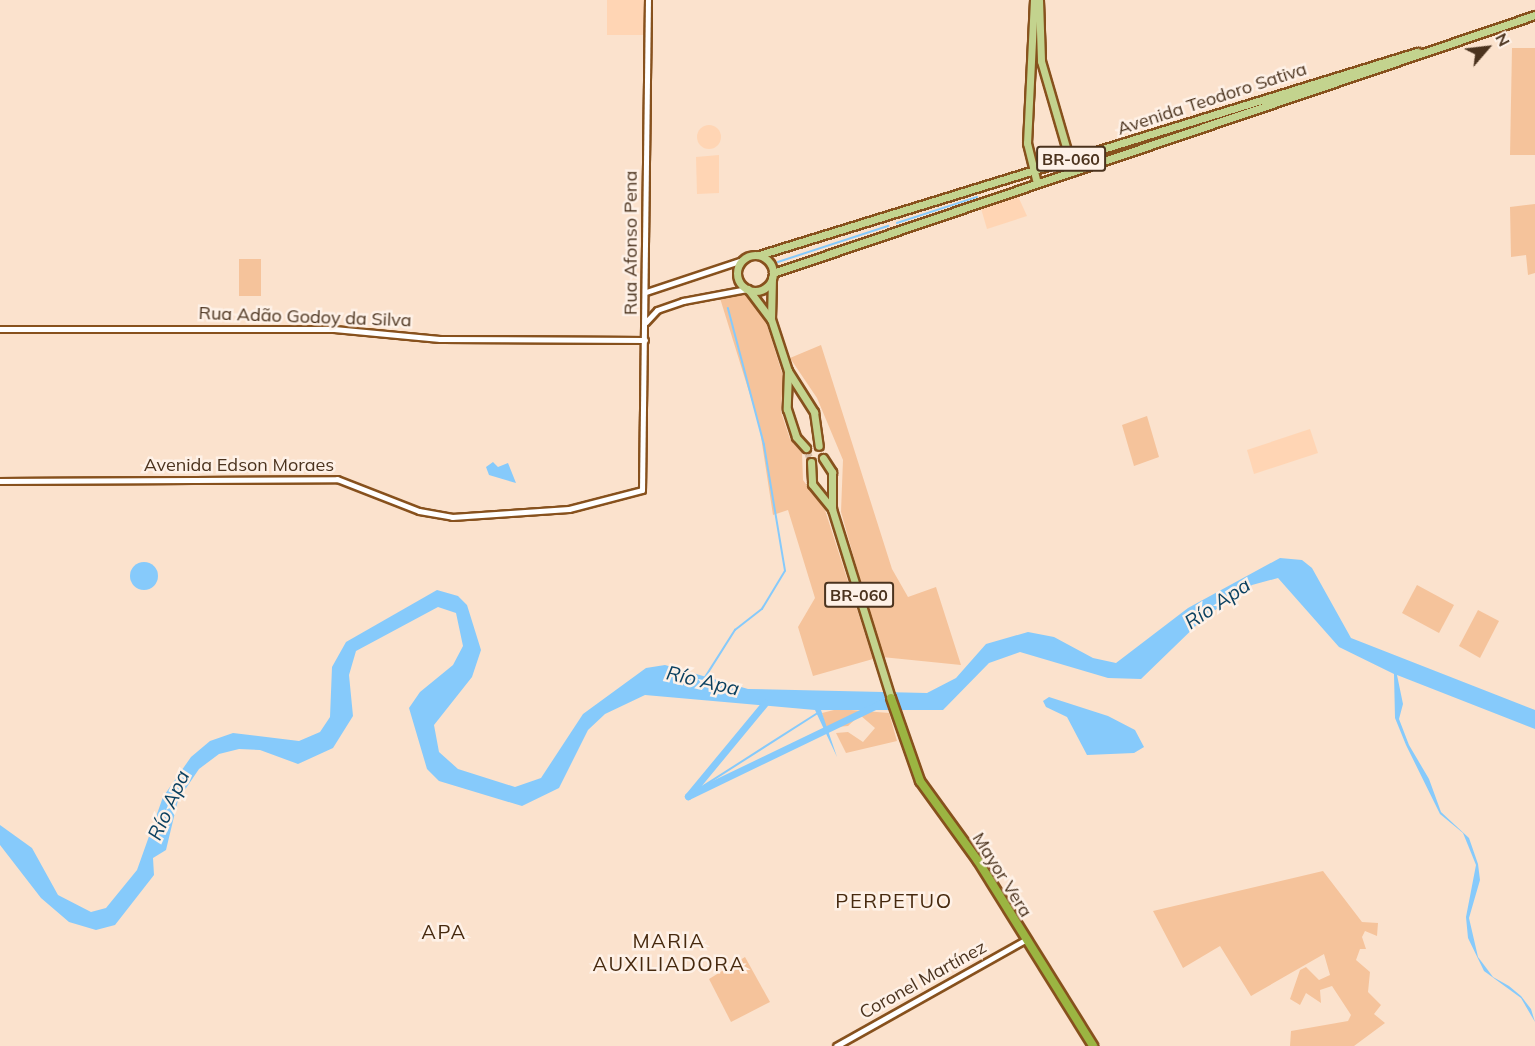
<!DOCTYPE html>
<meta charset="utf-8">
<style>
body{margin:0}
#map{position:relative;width:1535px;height:1046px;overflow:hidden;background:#fbe2cd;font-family:Mulish,sans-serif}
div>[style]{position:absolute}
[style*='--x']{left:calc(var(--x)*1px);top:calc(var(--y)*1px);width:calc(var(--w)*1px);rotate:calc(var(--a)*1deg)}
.built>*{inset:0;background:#ffd5b4}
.round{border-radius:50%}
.green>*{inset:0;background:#f5c39b}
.water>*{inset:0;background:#86cafb}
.stream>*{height:1.5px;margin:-0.75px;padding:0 0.75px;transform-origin:0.75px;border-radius:0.75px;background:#86cafb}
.river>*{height:7px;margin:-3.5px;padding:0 3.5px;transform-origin:3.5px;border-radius:3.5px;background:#86cafb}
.major-tunnel>*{height:7px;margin-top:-3.5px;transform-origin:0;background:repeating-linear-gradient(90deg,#d8bfaa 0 7px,transparent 0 10.5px)}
.roads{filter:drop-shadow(2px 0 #87511d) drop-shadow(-2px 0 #87511d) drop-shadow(0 2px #87511d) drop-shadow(0 -2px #87511d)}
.minor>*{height:5px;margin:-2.5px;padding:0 2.5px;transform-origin:2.5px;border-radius:2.5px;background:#fff}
.major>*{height:7px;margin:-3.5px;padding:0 3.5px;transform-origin:3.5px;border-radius:3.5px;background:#c3d38e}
.major>.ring{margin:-3.5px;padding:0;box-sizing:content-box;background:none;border:7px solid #c3d38e;border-radius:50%}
.highway>*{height:8px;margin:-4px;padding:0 4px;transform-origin:4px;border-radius:4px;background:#9bb542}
span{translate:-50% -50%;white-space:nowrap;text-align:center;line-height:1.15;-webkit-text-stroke:5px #fef1e7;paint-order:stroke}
.shield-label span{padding:2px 4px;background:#fef1e7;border:2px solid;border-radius:4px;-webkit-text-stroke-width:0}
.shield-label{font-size:16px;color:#4b331e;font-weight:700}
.street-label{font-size:18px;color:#4b331e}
.water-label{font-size:20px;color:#083f5f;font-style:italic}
.neighbourhood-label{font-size:20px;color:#46290e;letter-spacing:1.5px}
.north{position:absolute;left:1457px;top:18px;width:60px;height:60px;-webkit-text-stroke:4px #fef1e7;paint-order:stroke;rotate:62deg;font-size:16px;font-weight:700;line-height:24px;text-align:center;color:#4b331e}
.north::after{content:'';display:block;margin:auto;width:21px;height:27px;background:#4b331e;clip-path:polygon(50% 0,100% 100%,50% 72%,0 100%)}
</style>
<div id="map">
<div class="built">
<div style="clip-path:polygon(607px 0,644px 0,644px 35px,607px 35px)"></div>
<div class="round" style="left:697px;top:125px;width:24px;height:24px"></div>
<div style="clip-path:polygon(719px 155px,719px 193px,697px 194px,696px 157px)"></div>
<div style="clip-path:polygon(1017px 194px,1027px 216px,987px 229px,980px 205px)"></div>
<div style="clip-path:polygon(1310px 429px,1318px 453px,1254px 474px,1247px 450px)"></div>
</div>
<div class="green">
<div style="clip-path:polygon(1512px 48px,1535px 48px,1535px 155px,1510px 155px)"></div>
<div style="clip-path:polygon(1535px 204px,1535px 273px,1528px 275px,1526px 255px,1511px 257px,1510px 207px)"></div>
<div style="clip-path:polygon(239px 259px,261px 259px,261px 296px,239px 296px)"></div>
<div style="clip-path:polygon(719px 295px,746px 295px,766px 322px,783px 376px,781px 412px,790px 439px,802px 453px,803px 480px,825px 510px,873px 659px,813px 676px,798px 627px,815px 598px,788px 510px,773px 515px,759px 424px)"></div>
<div style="clip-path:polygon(821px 345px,892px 569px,908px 597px,936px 587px,961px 665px,882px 657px,841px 512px,843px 460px,817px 398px,790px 358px)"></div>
<div style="clip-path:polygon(1147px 416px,1159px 457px,1134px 466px,1122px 425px)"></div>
<div style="clip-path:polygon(1417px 585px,1454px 605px,1439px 633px,1402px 613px)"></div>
<div style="clip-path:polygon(1478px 610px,1499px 621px,1480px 658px,1459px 646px)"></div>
<div style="clip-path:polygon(838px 709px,889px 713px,897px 741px,846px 753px,836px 733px,848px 732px,863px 742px,875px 728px,860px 715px,848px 726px,826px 728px,822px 713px)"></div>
<div style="clip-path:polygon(1323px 871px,1362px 922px,1378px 923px,1377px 936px,1365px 931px,1362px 937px,1366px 949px,1360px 949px,1356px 960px,1370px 972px,1368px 992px,1381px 1005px,1374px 1014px,1385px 1023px,1354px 1046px,1290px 1046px,1291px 1031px,1348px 1021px,1351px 1015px,1332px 986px,1320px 990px,1321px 1003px,1306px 993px,1300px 1005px,1290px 999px,1300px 970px,1306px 967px,1319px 980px,1330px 975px,1324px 954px,1251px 996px,1220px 946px,1183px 968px,1153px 911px)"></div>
<div style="clip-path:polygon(745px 957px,770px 1002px,731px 1022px,709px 979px)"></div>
</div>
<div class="water">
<div style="clip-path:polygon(493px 462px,498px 467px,508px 463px,516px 483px,489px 475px,486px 467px)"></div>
<div style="clip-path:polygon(1280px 558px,1302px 560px,1312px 568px,1351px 638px,1535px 710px,1535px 729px,1397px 675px,1403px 704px,1399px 719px,1409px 745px,1429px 779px,1441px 812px,1469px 838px,1478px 864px,1480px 880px,1469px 918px,1478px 957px,1493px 977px,1509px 986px,1521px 996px,1531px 1009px,1535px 1022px,1521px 998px,1484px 971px,1468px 938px,1466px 917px,1476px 865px,1463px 833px,1440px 814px,1406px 745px,1395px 718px,1394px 674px,1339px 647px,1278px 578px,1252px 585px,1205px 617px,1141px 679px,1108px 678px,1020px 652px,989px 663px,943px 710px,821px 710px,837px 757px,815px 710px,645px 695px,605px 714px,588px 730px,559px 788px,522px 806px,439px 781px,427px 769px,409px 708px,420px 692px,453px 665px,463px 646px,456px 613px,438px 607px,356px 651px,349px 675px,353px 716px,333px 748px,298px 764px,260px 750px,239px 749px,219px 754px,199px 769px,178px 800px,166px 850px,153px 858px,154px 875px,115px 925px,96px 930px,69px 922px,41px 898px,0 845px,0 825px,32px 848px,58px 895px,91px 912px,106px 908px,137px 870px,163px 797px,191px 757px,210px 741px,233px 733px,299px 741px,320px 732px,330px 717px,332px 667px,346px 642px,437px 590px,458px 596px,467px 605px,481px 650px,472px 677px,434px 725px,439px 752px,458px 769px,515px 787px,541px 778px,583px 714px,646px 668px,665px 665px,748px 689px,927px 693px,956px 678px,986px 644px,1028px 632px,1054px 637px,1093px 658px,1116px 663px,1188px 608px)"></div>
<div class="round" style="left:130px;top:562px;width:28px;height:28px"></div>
<div style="clip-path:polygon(1049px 697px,1108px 716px,1135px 730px,1144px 747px,1134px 753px,1087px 755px,1067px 717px,1046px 707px,1043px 701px)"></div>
</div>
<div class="stream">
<div style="--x:897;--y:223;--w:84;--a:-18"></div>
<div style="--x:778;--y:262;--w:116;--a:-18.1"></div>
<div style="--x:704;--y:679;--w:58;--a:-57.7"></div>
<div style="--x:735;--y:630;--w:34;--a:-38"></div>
<div style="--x:762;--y:609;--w:44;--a:-58.8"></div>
<div style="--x:785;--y:571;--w:128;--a:-99.5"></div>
<div style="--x:764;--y:445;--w:141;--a:-104.8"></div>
<div style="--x:688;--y:796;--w:154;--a:-32.6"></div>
</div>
<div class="river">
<div style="--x:765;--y:703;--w:121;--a:129.6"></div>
<div style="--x:688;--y:796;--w:214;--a:-25.7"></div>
</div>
<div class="major-tunnel">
<div style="--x:807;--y:450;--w:13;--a:72"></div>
</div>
<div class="roads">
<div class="minor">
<div style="--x:646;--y:292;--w:102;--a:-18.3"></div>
<div style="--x:646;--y:322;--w:16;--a:-47"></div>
<div style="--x:657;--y:310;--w:28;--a:-19"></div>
<div style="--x:683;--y:301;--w:65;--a:-10.6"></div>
<div style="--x:0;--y:329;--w:334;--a:0"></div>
<div style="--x:334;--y:329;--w:106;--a:5.4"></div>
<div style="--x:440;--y:339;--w:205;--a:0.3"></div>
<div style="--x:0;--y:481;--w:337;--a:-0.3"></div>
<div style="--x:337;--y:479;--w:88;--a:21.3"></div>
<div style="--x:419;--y:511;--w:34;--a:10"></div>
<div style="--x:452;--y:517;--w:117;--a:-3.9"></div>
<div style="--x:569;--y:509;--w:75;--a:-14.6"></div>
<div style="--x:642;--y:490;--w:490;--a:-89.3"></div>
<div style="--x:836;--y:1046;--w:217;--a:-29.3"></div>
</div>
<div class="major">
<div style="--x:1034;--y:0;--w:143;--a:92.8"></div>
<div style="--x:1027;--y:143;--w:41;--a:76"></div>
<div style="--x:1039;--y:0;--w:61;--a:88.1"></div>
<div style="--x:1041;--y:61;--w:115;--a:73.8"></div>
<div style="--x:759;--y:255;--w:689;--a:-17.15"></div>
<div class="ring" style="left:737px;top:255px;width:29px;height:29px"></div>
<div style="--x:773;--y:273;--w:804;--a:-18.71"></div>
<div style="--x:772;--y:278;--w:41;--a:91.4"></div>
<div style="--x:771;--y:319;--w:55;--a:71.9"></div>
<div style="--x:788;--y:371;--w:49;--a:57.6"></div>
<div style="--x:814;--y:412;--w:34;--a:82"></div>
<div style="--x:748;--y:289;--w:38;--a:53"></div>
<div style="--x:788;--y:371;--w:38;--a:92"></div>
<div style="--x:787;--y:409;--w:29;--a:72"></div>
<div style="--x:796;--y:437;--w:15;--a:48"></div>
<div style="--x:823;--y:458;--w:17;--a:57"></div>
<div style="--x:832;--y:472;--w:37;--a:90"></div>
<div style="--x:832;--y:509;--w:198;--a:72.7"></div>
<div style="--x:811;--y:462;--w:22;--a:87"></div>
<div style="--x:812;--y:484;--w:32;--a:51"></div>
</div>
<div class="highway">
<div style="--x:891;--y:698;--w:88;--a:70.7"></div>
<div style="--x:920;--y:781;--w:99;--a:54.1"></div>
<div style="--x:978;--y:861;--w:218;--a:58.1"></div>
</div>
</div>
<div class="shield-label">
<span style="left:1071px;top:159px">BR-060</span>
<span style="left:859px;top:595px">BR-060</span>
</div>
<div class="street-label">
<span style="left:1212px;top:99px;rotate:-18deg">Avenida Teodoro Sativa</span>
<span style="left:631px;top:243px;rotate:-90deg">Rua Afonso Pena</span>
<span style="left:305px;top:317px;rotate:2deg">Rua Adão Godoy da Silva</span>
<span style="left:239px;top:465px">Avenida Edson Moraes</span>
<span style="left:1002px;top:875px;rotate:58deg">Mayor Vera</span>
<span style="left:923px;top:980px;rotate:-29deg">Coronel Martínez</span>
</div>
<div class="water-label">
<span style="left:1217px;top:603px;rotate:-34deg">Río Apa</span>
<span style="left:703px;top:680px;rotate:13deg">Río Apa</span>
<span style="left:168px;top:805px;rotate:-66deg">Río Apa</span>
</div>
<div class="neighbourhood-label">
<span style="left:894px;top:900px">PERPETUO</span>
<span style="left:444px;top:931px">APA</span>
<span style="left:669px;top:952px">MARIA<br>AUXILIADORA</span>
</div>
<div class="north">N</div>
</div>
